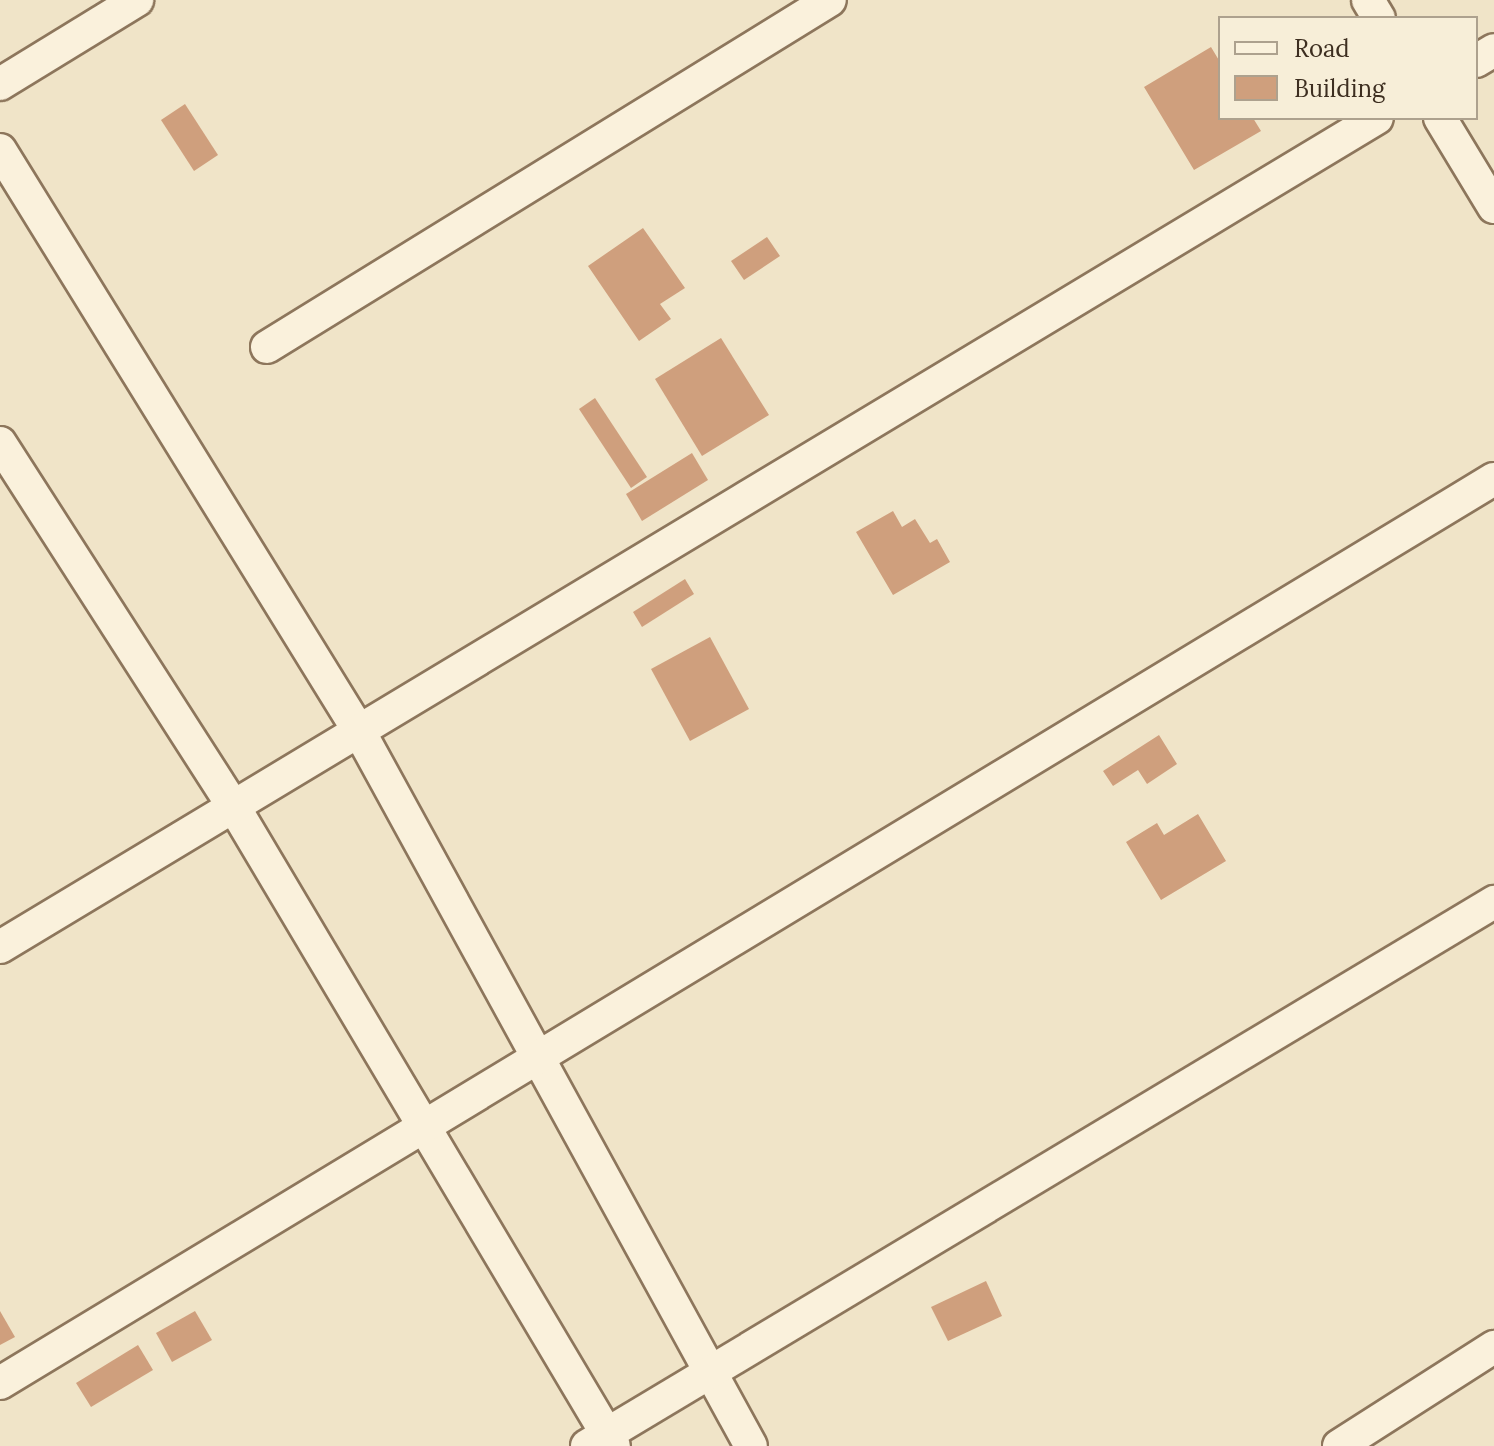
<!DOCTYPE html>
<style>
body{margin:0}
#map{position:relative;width:1494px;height:1446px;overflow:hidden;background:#f0e4c8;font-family:Lora,serif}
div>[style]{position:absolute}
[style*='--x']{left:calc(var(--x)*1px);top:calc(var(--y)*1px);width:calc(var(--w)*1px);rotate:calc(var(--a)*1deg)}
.building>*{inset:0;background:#cf9f7d}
.roads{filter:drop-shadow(2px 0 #8d765c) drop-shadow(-2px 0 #8d765c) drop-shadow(0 2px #8d765c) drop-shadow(0 -2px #8d765c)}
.minor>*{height:32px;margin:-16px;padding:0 16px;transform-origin:16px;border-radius:16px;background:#faf1dc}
span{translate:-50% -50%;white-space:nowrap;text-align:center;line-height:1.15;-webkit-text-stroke:6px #f7eed8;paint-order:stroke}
.legend{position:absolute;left:1218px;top:16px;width:260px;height:104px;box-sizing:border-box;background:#f7eed8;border:2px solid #ada18e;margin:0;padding:10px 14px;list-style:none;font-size:24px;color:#3d2e20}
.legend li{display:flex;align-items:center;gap:16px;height:40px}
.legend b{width:40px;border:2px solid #ada18e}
</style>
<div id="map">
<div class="building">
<div style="clip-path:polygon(1211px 47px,1220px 62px,1220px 118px,1253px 118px,1261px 131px,1194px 170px,1144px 87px)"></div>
<div style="clip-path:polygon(185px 104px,218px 155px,194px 171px,161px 120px)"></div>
<div style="clip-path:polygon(643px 228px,685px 288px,660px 304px,671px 319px,639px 341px,588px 266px)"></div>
<div style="clip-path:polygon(767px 237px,780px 256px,744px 280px,731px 261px)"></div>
<div style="clip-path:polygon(721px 338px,769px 415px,702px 456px,655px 379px)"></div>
<div style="clip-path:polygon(595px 398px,647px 477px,631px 488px,579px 409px)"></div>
<div style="clip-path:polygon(692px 453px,708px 480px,642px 521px,626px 494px)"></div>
<div style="clip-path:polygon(893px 511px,902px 527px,915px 519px,930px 543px,937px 539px,950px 562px,893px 595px,856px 532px)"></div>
<div style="clip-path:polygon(685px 579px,694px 594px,642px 627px,633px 612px)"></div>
<div style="clip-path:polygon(710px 637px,749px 709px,690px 741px,651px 669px)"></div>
<div style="clip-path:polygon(1159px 735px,1177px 764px,1147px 784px,1138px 770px,1113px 786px,1103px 771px)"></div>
<div style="clip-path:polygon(1198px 814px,1226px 861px,1161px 900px,1126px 842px,1157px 823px,1164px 835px)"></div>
<div style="clip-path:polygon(986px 1281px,1002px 1316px,948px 1341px,931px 1307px)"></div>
<div style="clip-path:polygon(0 1311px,15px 1337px,0 1345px)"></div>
<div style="clip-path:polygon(195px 1311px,212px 1340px,172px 1362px,156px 1333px)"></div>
<div style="clip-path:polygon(138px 1345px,153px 1370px,91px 1407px,76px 1383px)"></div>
</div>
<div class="roads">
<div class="minor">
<div style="--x:1368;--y:0;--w:21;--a:59"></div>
<div style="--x:1476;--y:61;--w:21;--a:-31"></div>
<div style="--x:0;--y:84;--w:161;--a:-31.5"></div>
<div style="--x:1440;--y:118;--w:104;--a:58.8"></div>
<div style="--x:0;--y:150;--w:683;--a:58.29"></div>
<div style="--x:359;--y:731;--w:815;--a:61.27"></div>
<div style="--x:267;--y:347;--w:661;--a:-31.65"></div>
<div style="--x:0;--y:443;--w:433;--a:57.3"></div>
<div style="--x:234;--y:807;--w:743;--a:59.26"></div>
<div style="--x:0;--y:947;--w:1607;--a:-31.05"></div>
<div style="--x:0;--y:1383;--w:1746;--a:-31.18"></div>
<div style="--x:587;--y:1446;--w:1058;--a:-30.95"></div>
<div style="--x:1339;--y:1446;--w:184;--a:-32.6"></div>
</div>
</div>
<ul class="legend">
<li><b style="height:10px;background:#faf1dc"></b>Road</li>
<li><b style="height:22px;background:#cf9f7d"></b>Building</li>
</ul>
</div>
